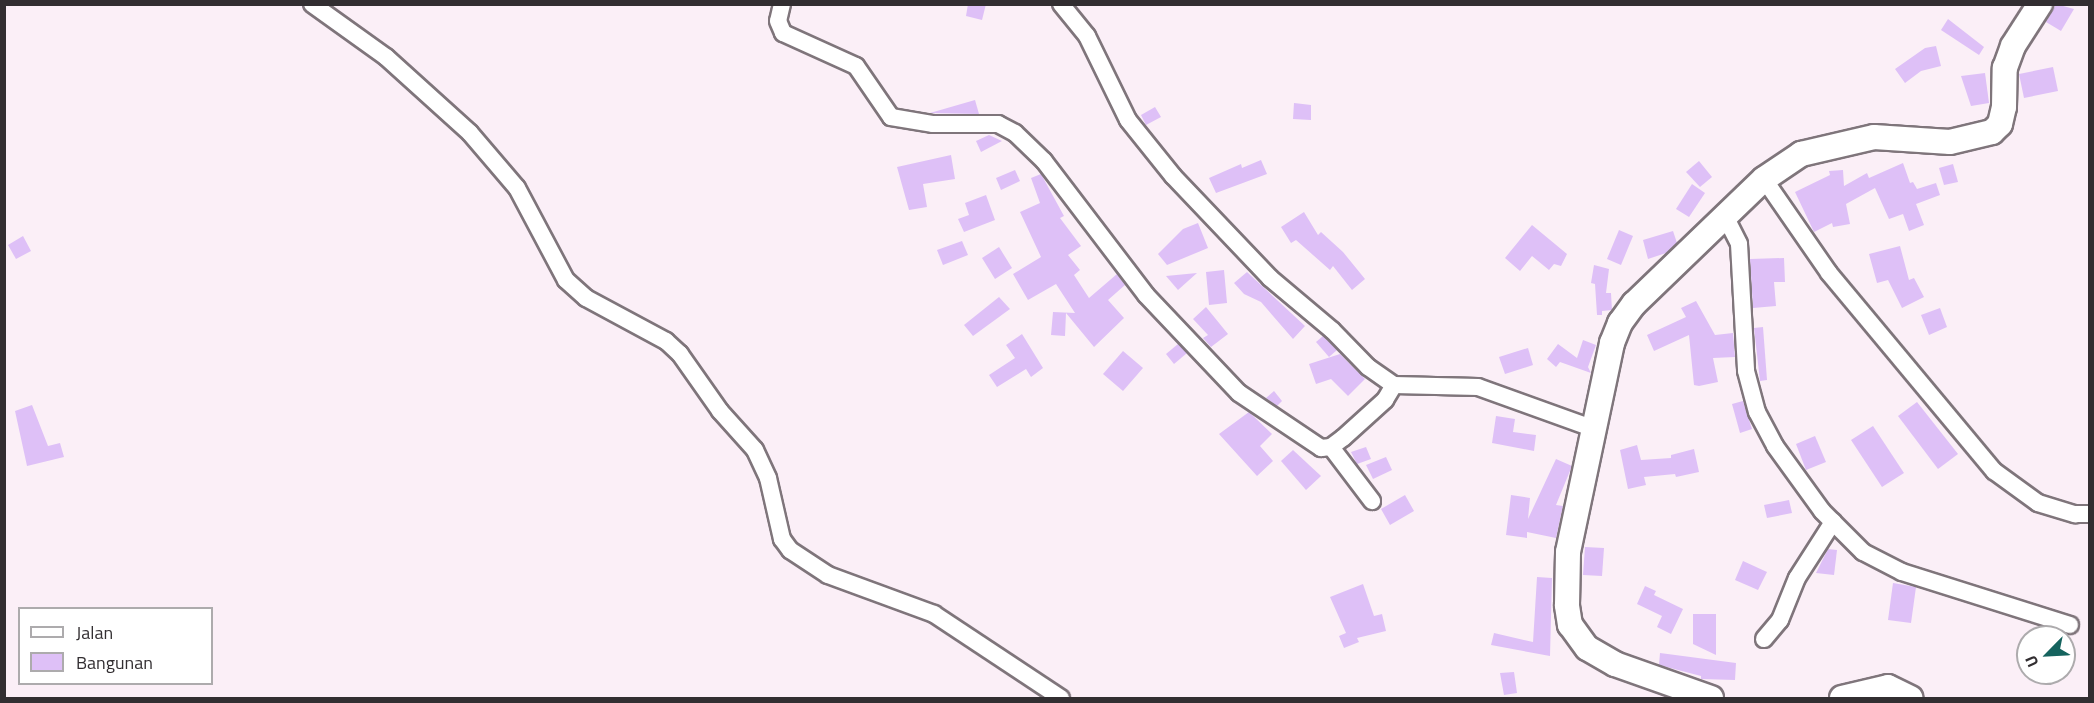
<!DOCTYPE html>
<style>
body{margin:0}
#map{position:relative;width:2094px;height:703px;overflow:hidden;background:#fbeff7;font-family:"Titillium Web",sans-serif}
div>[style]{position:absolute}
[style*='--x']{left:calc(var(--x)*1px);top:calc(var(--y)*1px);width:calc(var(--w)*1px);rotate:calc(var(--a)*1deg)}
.building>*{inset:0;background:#dec0f7}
.roads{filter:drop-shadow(2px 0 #7f757b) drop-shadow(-2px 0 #7f757b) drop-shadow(0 2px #7f757b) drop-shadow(0 -2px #7f757b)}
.street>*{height:16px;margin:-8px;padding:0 8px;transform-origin:8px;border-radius:8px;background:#fff}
.secondary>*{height:24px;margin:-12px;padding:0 12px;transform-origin:12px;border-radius:12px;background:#fff}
span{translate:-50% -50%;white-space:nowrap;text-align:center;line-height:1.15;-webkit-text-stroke:4.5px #fff;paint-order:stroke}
.frame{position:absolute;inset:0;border:6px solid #322e31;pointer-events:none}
.legend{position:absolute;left:18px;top:607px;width:195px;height:78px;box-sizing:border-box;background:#fff;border:2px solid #adabad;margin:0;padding:8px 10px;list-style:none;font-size:18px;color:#322e31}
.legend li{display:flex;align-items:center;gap:12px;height:30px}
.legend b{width:30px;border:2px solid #adabad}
.north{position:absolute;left:2016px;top:625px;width:60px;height:60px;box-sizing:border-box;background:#fff;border:2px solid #adabad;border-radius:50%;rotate:246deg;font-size:16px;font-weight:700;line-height:24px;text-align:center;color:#322e31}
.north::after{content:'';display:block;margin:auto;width:21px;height:27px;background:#15635e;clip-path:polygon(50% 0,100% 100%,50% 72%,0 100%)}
</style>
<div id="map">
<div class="building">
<div style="clip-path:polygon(968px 4px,986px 4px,982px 20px,966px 16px)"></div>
<div style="clip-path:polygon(2056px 4px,2074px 9px,2061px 31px,2046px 22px)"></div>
<div style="clip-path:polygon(1948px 19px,1984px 47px,1979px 55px,1941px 30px)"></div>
<div style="clip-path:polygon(1936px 46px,1941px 66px,1921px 71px,1905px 83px,1895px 69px,1925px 48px)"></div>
<div style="clip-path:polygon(2053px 67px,2058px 91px,2024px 98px,2019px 74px)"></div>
<div style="clip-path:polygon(1985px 73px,1989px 103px,1971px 106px,1961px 76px)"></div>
<div style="clip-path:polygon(975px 100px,979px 114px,930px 113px)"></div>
<div style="clip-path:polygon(1294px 103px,1311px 105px,1311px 120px,1293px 119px)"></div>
<div style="clip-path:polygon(1155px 107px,1161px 117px,1146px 125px,1141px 115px)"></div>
<div style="clip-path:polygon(989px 135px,1002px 141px,981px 152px,976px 141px)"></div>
<div style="clip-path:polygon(951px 155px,955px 179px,923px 184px,927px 207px,909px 210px,897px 167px)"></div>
<div style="clip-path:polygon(1261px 160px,1267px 174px,1216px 193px,1209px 178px,1241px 164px,1242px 168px)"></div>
<div style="clip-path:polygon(1699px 161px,1712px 177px,1700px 187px,1686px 172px)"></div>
<div style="clip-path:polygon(1903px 163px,1910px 183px,1913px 182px,1917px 189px,1936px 183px,1940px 195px,1916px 204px,1924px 225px,1909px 231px,1903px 214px,1889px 219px,1875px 188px,1846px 204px,1850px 224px,1833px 227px,1832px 223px,1814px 232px,1795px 192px,1830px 175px,1829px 171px,1843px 170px,1844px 186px,1867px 173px,1869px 178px)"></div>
<div style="clip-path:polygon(1953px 164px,1958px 182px,1944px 185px,1939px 168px)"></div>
<div style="clip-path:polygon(1015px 170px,1020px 181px,1001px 190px,996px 178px)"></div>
<div style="clip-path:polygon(1041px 174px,1064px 216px,1060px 218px,1081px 246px,1068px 255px,1080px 270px,1074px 275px,1089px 298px,1117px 274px,1125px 285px,1108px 300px,1124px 318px,1094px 347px,1066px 313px,1065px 336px,1051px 335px,1053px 312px,1075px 313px,1056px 284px,1028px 300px,1013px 274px,1041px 257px,1020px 212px,1040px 203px,1031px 178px)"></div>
<div style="clip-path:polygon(1692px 184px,1705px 193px,1689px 217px,1676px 209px)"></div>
<div style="clip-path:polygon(986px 195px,995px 220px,964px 232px,958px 219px,969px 215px,965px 203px)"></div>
<div style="clip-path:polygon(1304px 212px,1318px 235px,1321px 232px,1343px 252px,1365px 279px,1352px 290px,1333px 266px,1330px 270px,1296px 240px,1291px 243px,1281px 227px)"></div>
<div style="clip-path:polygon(1198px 223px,1208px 248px,1167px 265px,1158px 254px,1183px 229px)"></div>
<div style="clip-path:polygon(1532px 225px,1567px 254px,1561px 266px,1554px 264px,1549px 270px,1532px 256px,1520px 271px,1505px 258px)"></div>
<div style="clip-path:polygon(1619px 230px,1633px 236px,1621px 265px,1607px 259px)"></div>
<div style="clip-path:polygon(1673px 231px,1677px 243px,1666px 253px,1648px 259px,1643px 240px)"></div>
<div style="clip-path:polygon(23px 236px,31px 251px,16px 259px,8px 245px)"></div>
<div style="clip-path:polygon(962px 241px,968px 255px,943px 265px,937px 250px)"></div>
<div style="clip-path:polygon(1900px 246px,1909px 280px,1914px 278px,1924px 297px,1902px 308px,1888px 280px,1877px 283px,1869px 254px)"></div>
<div style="clip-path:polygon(999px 247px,1012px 268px,995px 279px,982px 258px)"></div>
<div style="clip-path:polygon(1784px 258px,1785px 282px,1774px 282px,1776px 306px,1753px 308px,1750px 259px)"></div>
<div style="clip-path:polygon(1594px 265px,1609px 269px,1606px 293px,1611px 293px,1612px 310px,1602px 311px,1602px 315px,1597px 315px,1595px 284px,1591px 283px)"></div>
<div style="clip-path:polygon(1224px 270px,1227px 303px,1209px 305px,1206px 272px)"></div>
<div style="clip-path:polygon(1247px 272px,1305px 326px,1293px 339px,1261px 302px,1244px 294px,1234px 283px)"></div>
<div style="clip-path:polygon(1197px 273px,1178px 290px,1166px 276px)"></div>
<div style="clip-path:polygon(999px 297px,1010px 309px,973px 336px,964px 325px)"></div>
<div style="clip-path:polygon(1696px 301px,1715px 335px,1733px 333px,1735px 357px,1713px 358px,1718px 382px,1699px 386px,1694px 385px,1689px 335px,1654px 351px,1647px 335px,1686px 317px,1681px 308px)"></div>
<div style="clip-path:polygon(1206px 307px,1228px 334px,1211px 347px,1203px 338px,1208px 335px,1193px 319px)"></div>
<div style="clip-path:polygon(1940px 308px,1947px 327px,1929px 335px,1921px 315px)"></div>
<div style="clip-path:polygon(1763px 327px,1767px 380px,1760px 381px,1754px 328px)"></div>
<div style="clip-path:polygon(1022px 334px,1043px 368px,1031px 377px,1026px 369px,997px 387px,989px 375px,1015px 358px,1006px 345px)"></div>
<div style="clip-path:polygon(1323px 336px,1337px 350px,1329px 357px,1316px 342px)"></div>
<div style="clip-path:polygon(1583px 340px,1596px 345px,1588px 367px,1591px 373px,1560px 362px,1556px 367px,1547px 359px,1558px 344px,1577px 358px)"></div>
<div style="clip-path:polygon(1178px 344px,1187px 353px,1174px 364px,1166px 354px)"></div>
<div style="clip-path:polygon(1528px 348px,1533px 365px,1505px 374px,1499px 357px)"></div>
<div style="clip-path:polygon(1123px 351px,1143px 368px,1123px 391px,1103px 374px)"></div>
<div style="clip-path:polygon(1340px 354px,1365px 379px,1348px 396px,1331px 379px,1316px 384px,1309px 364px)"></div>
<div style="clip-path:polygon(1274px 391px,1282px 401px,1277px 406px,1266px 398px)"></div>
<div style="clip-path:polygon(1743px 401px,1752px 429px,1740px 433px,1732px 404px)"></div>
<div style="clip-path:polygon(1917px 402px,1958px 454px,1938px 469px,1898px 416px)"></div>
<div style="clip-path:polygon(32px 405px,48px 446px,60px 443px,64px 457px,27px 466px,15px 411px)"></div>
<div style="clip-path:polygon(1249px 412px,1272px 434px,1260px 446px,1273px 461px,1257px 476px,1219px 434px)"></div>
<div style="clip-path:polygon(1496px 416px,1515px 419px,1513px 432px,1536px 435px,1534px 451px,1492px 443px)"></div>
<div style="clip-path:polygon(1873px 426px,1904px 473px,1882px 487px,1851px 440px)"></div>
<div style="clip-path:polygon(1815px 436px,1826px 462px,1806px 470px,1796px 444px)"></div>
<div style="clip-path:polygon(1637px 445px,1641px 460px,1671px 458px,1671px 455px,1694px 449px,1699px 472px,1676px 477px,1675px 474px,1644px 477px,1646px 485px,1628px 489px,1620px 450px)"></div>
<div style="clip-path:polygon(1366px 447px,1371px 459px,1357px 464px,1351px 452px)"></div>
<div style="clip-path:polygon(1293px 450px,1321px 476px,1306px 490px,1281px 461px)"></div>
<div style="clip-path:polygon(1386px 457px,1392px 470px,1373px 479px,1366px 465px)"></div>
<div style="clip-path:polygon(1556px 459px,1572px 466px,1556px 505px,1563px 506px,1556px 538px,1527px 532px,1527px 538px,1506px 535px,1511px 495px,1530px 498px,1528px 519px)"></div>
<div style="clip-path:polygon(1405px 495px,1414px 511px,1390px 525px,1381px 509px)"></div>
<div style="clip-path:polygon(1789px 500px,1792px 513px,1767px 518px,1764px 505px)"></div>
<div style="clip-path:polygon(1585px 547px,1604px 548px,1602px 576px,1583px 575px)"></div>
<div style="clip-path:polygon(1828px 549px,1837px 550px,1834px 575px,1816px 573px)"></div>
<div style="clip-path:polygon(1743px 561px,1767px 572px,1758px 590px,1735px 580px)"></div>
<div style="clip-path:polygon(1537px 577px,1552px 578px,1550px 656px,1491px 645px,1494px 633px,1533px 642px)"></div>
<div style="clip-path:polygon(1893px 583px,1916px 587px,1911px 623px,1888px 620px)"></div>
<div style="clip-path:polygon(1363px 584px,1374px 616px,1382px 614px,1386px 631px,1357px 638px,1359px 642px,1344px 648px,1339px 636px,1346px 633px,1330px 597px)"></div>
<div style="clip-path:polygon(1645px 586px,1656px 591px,1654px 595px,1683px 609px,1671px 634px,1657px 627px,1662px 616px,1637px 604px)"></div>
<div style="clip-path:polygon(1693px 614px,1716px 614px,1716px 655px,1693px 644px)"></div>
<div style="clip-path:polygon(1660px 653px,1736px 663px,1735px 680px,1701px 679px,1701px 676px,1659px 665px)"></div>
<div style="clip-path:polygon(1514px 672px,1517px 693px,1504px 695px,1500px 673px)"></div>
</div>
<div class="roads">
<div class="street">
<div style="--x:312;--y:4;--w:91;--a:35.6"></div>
<div style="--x:386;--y:57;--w:113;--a:42.1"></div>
<div style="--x:470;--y:133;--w:72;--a:49.5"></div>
<div style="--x:517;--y:188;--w:104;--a:62"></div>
<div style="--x:566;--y:280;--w:27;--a:42"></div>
<div style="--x:586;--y:298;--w:91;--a:28.3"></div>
<div style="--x:666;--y:341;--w:19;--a:43"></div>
<div style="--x:680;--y:354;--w:70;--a:54.9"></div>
<div style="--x:720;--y:411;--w:52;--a:48.1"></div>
<div style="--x:755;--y:450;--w:31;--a:65"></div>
<div style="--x:768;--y:478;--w:63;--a:77.1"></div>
<div style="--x:782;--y:539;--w:14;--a:54"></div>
<div style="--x:790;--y:550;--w:45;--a:33.3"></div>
<div style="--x:828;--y:575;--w:113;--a:20.2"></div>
<div style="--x:934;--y:614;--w:152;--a:33.5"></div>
<div style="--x:782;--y:4;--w:17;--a:103"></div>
<div style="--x:778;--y:21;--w:13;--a:67"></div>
<div style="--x:783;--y:33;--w:80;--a:24.3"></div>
<div style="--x:856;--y:66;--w:62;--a:55.5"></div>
<div style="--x:891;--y:117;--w:43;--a:9.5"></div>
<div style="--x:933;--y:124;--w:65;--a:0"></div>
<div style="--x:998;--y:124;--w:19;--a:28"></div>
<div style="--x:1015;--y:133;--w:40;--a:44"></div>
<div style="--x:1044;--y:161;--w:168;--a:52.7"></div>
<div style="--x:1146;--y:295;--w:135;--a:46.5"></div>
<div style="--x:1239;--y:393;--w:99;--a:33.9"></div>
<div style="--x:1321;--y:448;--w:10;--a:-6"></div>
<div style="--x:1331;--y:447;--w:15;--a:-37"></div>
<div style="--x:1343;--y:438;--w:57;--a:-42.1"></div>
<div style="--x:1385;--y:400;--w:17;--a:-59"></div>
<div style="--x:1394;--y:385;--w:84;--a:1.4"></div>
<div style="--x:1478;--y:387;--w:121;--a:19.8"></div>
<div style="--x:1061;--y:4;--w:41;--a:50.9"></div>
<div style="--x:1087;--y:36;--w:93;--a:64"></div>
<div style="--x:1128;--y:120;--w:72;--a:51.2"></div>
<div style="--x:1173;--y:176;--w:141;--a:46.4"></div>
<div style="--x:1270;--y:278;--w:81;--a:40"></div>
<div style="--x:1332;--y:330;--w:52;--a:45.8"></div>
<div style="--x:1368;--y:367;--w:32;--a:35"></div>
<div style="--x:1764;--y:179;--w:114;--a:55.3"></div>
<div style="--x:1829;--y:273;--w:258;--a:50.2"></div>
<div style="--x:1994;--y:471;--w:54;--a:36"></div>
<div style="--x:2038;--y:503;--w:39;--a:17"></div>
<div style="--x:2075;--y:514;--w:15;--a:0"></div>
<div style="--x:1726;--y:218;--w:29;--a:63"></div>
<div style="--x:1739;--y:244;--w:127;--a:86.8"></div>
<div style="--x:1746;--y:371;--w:42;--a:75"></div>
<div style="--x:1757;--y:412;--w:38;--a:62"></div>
<div style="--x:1775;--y:446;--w:80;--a:54.1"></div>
<div style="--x:1822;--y:511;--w:58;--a:45"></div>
<div style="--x:1863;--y:552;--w:44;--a:27.1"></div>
<div style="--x:1902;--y:572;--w:176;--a:17.5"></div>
<div style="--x:1331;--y:447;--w:68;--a:52.8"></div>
<div style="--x:1764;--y:639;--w:25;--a:-50"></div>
<div style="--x:1780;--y:620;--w:45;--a:-68"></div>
<div style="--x:1797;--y:578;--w:67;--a:-57.3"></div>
</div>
<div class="secondary">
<div style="--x:1711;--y:698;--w:102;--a:-160.5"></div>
<div style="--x:1615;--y:664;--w:32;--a:-150"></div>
<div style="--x:1587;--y:648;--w:29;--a:-126"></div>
<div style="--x:1570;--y:625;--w:20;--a:-99"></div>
<div style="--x:1567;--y:605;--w:53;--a:-88.9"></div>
<div style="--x:1568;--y:552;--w:214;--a:-78.1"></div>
<div style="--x:1612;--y:343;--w:22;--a:-68"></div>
<div style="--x:1620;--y:323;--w:24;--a:-54"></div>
<div style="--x:1634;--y:304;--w:180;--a:-43.9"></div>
<div style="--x:1764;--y:179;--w:45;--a:-34"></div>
<div style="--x:1801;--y:154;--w:75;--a:-13.1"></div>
<div style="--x:1874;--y:137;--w:76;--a:3.8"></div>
<div style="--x:1950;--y:142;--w:43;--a:-13.4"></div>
<div style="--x:1992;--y:132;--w:11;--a:-45"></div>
<div style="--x:2000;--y:124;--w:17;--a:-77"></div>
<div style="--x:2004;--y:107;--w:39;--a:-89"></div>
<div style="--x:2005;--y:68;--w:23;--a:-70"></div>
<div style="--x:2013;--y:46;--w:50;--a:-57.3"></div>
<div style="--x:1842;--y:698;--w:47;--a:-13.4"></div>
<div style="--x:1888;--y:687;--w:25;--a:26"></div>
</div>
</div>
<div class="frame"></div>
<ul class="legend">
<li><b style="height:8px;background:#fff"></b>Jalan</li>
<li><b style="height:16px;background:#dec0f7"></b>Bangunan</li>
</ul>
<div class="north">U</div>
</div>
